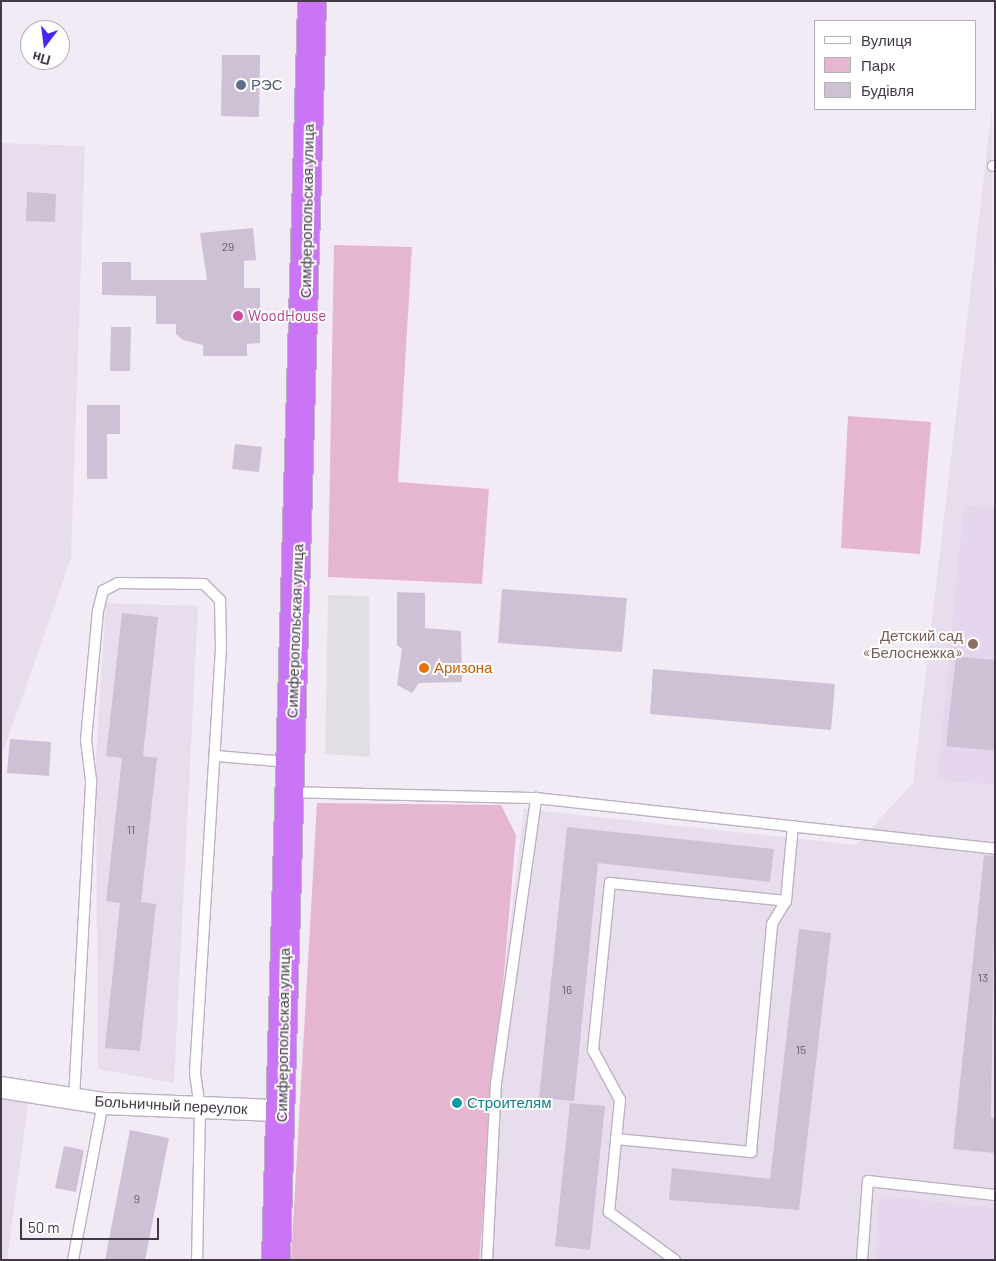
<!DOCTYPE html>
<meta charset="utf-8">
<style>
body{margin:0}
#map{position:relative;width:996px;height:1261px;overflow:hidden;background:#f2ebf5;font-family:Barlow,sans-serif}
div>[style]{position:absolute}
[style*='--x']{left:calc(var(--x)*1px);top:calc(var(--y)*1px);width:calc(var(--w)*1px);rotate:calc(var(--a)*1deg)}
.residential>*{inset:0;background:#e8ddec}
.education>*{inset:0;background:#e6d6ed}
.green>*{inset:0;background:#e6b6d1}
.parking>*{inset:0;background:#e2dfe4}
.building>*{inset:0;background:#cec1d6}
.roads{filter:drop-shadow(1px 0 #bcb1c3) drop-shadow(-1px 0 #bcb1c3) drop-shadow(0 1px #bcb1c3) drop-shadow(0 -1px #bcb1c3)}
.lane>*{height:10px;margin:-5px;padding:0 5px;transform-origin:5px;border-radius:5px;background:#fff}
.street>*{height:21px;margin:-10.5px;padding:0 10.5px;transform-origin:10.5px;border-radius:10.5px;background:#fff}
.highway>*{height:28px;margin:-14px;padding:0 14px;transform-origin:14px;border-radius:14px;background:#ca74f6}
.dots>*{width:14px;height:14px;translate:-50% -50%;box-sizing:border-box;border:2px solid #fff;border-radius:50%}
span{translate:-50% -50%;white-space:nowrap;text-align:center;line-height:1.15;-webkit-text-stroke:4px #fff;paint-order:stroke}
.number-label{font-size:12px;color:#665b6c}
.number-label span{-webkit-text-stroke-width:0}
.service-label{font-size:15px;color:#4e5e75}
.left{translate:0 -50%;text-align:left}
.street-label{font-size:15px;color:#433949}
.hotel-label{font-size:15px;color:#b23c85}
.education-label{font-size:15px;color:#785e54}
.right{translate:-100% -50%;text-align:right}
.food-label{font-size:15px;color:#c56008}
.culture-label{font-size:15px;color:#0d838f}
.frame{position:absolute;inset:0;border:2px solid #433949;pointer-events:none}
.legend{position:absolute;left:814px;top:20px;width:162px;height:90px;box-sizing:border-box;background:#fff;border:1px solid #b4b0b6;margin:0;padding:6px 9px;list-style:none;font-size:15px;color:#433949}
.legend li{display:flex;align-items:center;gap:10px;height:25px}
.legend b{width:25px;border:1px solid #b4b0b6}
.north{position:absolute;left:20px;top:20px;width:50px;height:50px;box-sizing:border-box;background:#fff;border:1px solid #b4b0b6;border-radius:50%;rotate:195deg;font-size:14px;font-weight:700;line-height:20px;text-align:center;color:#433949}
.north::after{content:'';display:block;margin:auto;width:18px;height:22px;background:#4528ef;clip-path:polygon(50% 0,100% 100%,50% 72%,0 100%)}
.scale{position:absolute;left:20px;top:1218px;width:139px;height:22px;box-sizing:border-box;border:2px solid #433949;border-top:0;padding-left:6px;font-size:15px;line-height:18px;white-space:nowrap;color:#433949;-webkit-text-stroke:4px #fff;paint-order:stroke}
</style>
<div id="map">
<div class="residential">
<div style="clip-path:polygon(992px 107px,995px 1260px,469px 1260px,524px 809px,856px 845px,913px 783px)"></div>
<div style="clip-path:polygon(1px 143px,85px 146px,71px 558px,1px 758px)"></div>
<div style="clip-path:polygon(106px 603px,198px 606px,174px 1083px,98px 1069px,96px 759px)"></div>
<div style="clip-path:polygon(1px 1096px,29px 1097px,7px 1260px,1px 1260px)"></div>
</div>
<div class="education">
<div style="clip-path:polygon(964px 505px,995px 508px,995px 785px,937px 780px)"></div>
<div style="clip-path:polygon(880px 1196px,995px 1208px,995px 1260px,875px 1260px)"></div>
</div>
<div class="green">
<div style="clip-path:polygon(334px 245px,412px 247px,398px 482px,489px 489px,482px 584px,328px 577px)"></div>
<div style="clip-path:polygon(848px 416px,931px 422px,920px 554px,841px 548px)"></div>
<div style="clip-path:polygon(317px 803px,501px 805px,516px 835px,479px 1260px,291px 1260px)"></div>
</div>
<div class="parking">
<div style="clip-path:polygon(328px 595px,369px 596px,370px 757px,325px 754px)"></div>
</div>
<div class="building">
<div style="clip-path:polygon(222px 55px,260px 55px,259px 117px,221px 116px)"></div>
<div style="clip-path:polygon(27px 192px,56px 194px,55px 222px,26px 221px)"></div>
<div style="clip-path:polygon(253px 228px,256px 260px,244px 261px,244px 288px,260px 288px,260px 343px,247px 344px,247px 356px,203px 356px,203px 345px,183px 340px,176px 334px,176px 324px,156px 324px,156px 296px,102px 295px,102px 262px,131px 262px,131px 280px,207px 280px,200px 233px)"></div>
<div style="clip-path:polygon(111px 327px,131px 327px,130px 371px,110px 371px)"></div>
<div style="clip-path:polygon(87px 405px,120px 405px,120px 434px,107px 434px,107px 479px,87px 479px)"></div>
<div style="clip-path:polygon(235px 444px,262px 447px,259px 472px,232px 469px)"></div>
<div style="clip-path:polygon(502px 589px,627px 598px,622px 652px,498px 643px)"></div>
<div style="clip-path:polygon(397px 592px,425px 593px,425px 628px,461px 631px,462px 682px,419px 683px,412px 693px,397px 685px,402px 649px,397px 645px)"></div>
<div style="clip-path:polygon(122px 613px,158px 617px,143px 756px,157px 758px,141px 902px,156px 904px,140px 1051px,105px 1048px,120px 903px,106px 901px,122px 758px,106px 756px)"></div>
<div style="clip-path:polygon(956px 656px,995px 660px,995px 751px,946px 746px)"></div>
<div style="clip-path:polygon(653px 669px,835px 684px,831px 730px,650px 714px)"></div>
<div style="clip-path:polygon(10px 739px,51px 742px,49px 776px,7px 773px)"></div>
<div style="clip-path:polygon(567px 827px,774px 849px,770px 882px,598px 863px,574px 1101px,539px 1098px)"></div>
<div style="clip-path:polygon(984px 855px,995px 856px,991px 1118px,995px 1118px,995px 1153px,953px 1149px)"></div>
<div style="clip-path:polygon(799px 929px,831px 933px,799px 1210px,669px 1200px,672px 1168px,770px 1179px)"></div>
<div style="clip-path:polygon(570px 1103px,605px 1106px,590px 1250px,555px 1246px)"></div>
<div style="clip-path:polygon(130px 1130px,169px 1138px,145px 1260px,105px 1260px)"></div>
<div style="clip-path:polygon(64px 1146px,84px 1150px,76px 1192px,55px 1188px)"></div>
</div>
<div class="roads">
<div class="lane">
<div style="--x:993;--y:166;--w:2;--a:0"></div>
<div style="--x:215;--y:756;--w:73;--a:4.7"></div>
<div style="--x:290;--y:792;--w:246;--a:1.4"></div>
<div style="--x:536;--y:798;--w:462;--a:6.3"></div>
<div style="--x:74;--y:1098;--w:318;--a:-86.9"></div>
<div style="--x:91;--y:780;--w:40;--a:-97.1"></div>
<div style="--x:86;--y:740;--w:130;--a:-84.7"></div>
<div style="--x:98;--y:611;--w:21;--a:-76"></div>
<div style="--x:103;--y:591;--w:17;--a:-28"></div>
<div style="--x:118;--y:583;--w:86;--a:0.7"></div>
<div style="--x:204;--y:584;--w:23;--a:45"></div>
<div style="--x:220;--y:600;--w:48;--a:88.8"></div>
<div style="--x:221;--y:648;--w:426;--a:93.5"></div>
<div style="--x:195;--y:1073;--w:35;--a:82"></div>
<div style="--x:200;--y:1108;--w:152;--a:91.1"></div>
<div style="--x:616;--y:1139;--w:136;--a:5.5"></div>
<div style="--x:751;--y:1152;--w:229;--a:-84.7"></div>
<div style="--x:772;--y:924;--w:27;--a:-59"></div>
<div style="--x:73;--y:1260;--w:160;--a:-79.2"></div>
<div style="--x:487;--y:1260;--w:176;--a:-87.1"></div>
<div style="--x:496;--y:1084;--w:289;--a:-82"></div>
<div style="--x:675;--y:1260;--w:82;--a:-144"></div>
<div style="--x:609;--y:1212;--w:113;--a:-84.4"></div>
<div style="--x:620;--y:1100;--w:57;--a:-118.4"></div>
<div style="--x:593;--y:1050;--w:168;--a:-84.2"></div>
<div style="--x:610;--y:883;--w:177;--a:5.8"></div>
<div style="--x:786;--y:901;--w:75;--a:-84.7"></div>
<div style="--x:862;--y:1260;--w:79;--a:-85.7"></div>
<div style="--x:868;--y:1181;--w:128;--a:6.3"></div>
</div>
<div class="street">
<div style="--x:1;--y:1087;--w:103;--a:8.9"></div>
<div style="--x:103;--y:1103;--w:178;--a:2.3"></div>
</div>
<div class="highway">
<div style="--x:276;--y:1260;--w:1260;--a:-88.36"></div>
</div>
</div>
<div class="dots">
<div style="left:241px;top:85px;background:#5c6f8a"></div>
<div style="left:238px;top:316px;background:#d1479c"></div>
<div style="left:973px;top:644px;background:#8d6e63"></div>
<div style="left:424px;top:668px;background:#e8710a"></div>
<div style="left:457px;top:1103px;background:#0f9aa8"></div>
</div>
<div class="number-label">
<span style="left:228px;top:247px">29</span>
<span style="left:131px;top:830px">11</span>
<span style="left:983px;top:978px">13</span>
<span style="left:567px;top:990px">16</span>
<span style="left:801px;top:1050px">15</span>
<span style="left:137px;top:1199px">9</span>
</div>
<div class="service-label">
<span class="left" style="left:251px;top:85px">РЭС</span>
</div>
<div class="street-label">
<span style="left:307px;top:211px;rotate:-89deg">Симферопольская улица</span>
<span style="left:295px;top:631px;rotate:-88deg">Симферопольская улица</span>
<span style="left:283px;top:1035px;rotate:-89deg">Симферопольская улица</span>
<span style="left:171px;top:1105px;rotate:3deg">Больничный переулок</span>
</div>
<div class="hotel-label">
<span class="left" style="left:248px;top:316px">WoodHouse</span>
</div>
<div class="education-label">
<span class="right" style="left:963px;top:644px">Детский сад<br>«Белоснежка»</span>
</div>
<div class="food-label">
<span class="left" style="left:434px;top:668px">Аризона</span>
</div>
<div class="culture-label">
<span class="left" style="left:467px;top:1103px">Строителям</span>
</div>
<div class="frame"></div>
<ul class="legend">
<li><b style="height:6px;background:#fff"></b>Вулиця</li>
<li><b style="height:14px;background:#e6b6d1"></b>Парк</li>
<li><b style="height:14px;background:#cec1d6"></b>Будівля</li>
</ul>
<div class="north">Пн</div>
<div class="scale">50 m</div>
</div>
